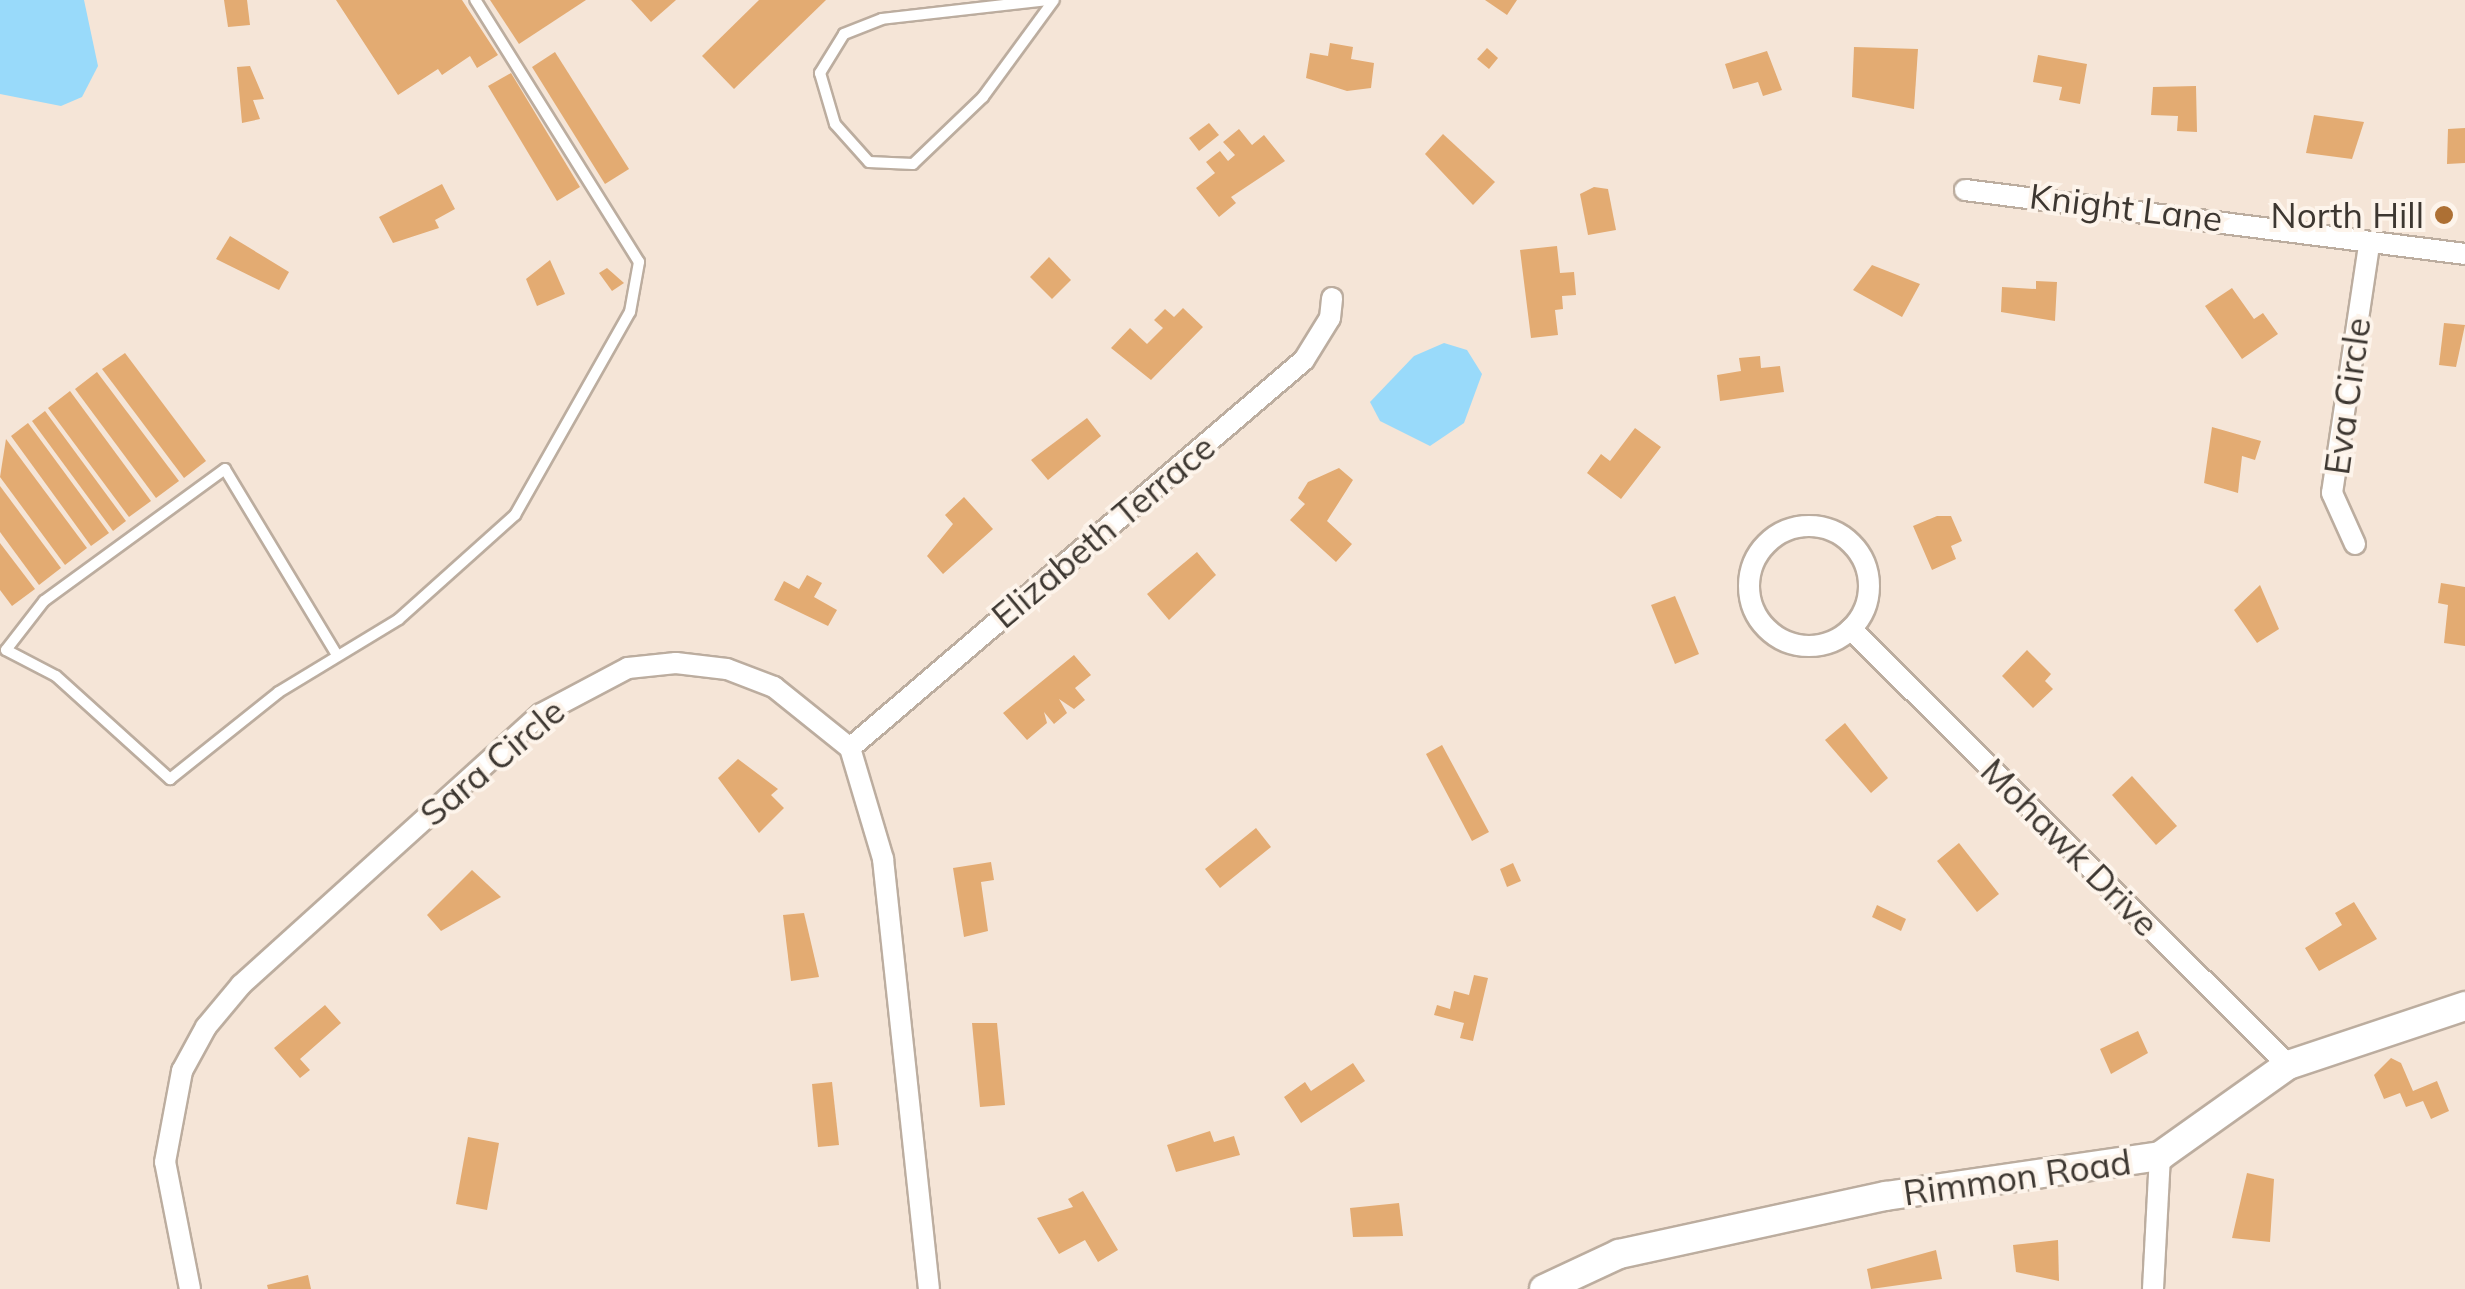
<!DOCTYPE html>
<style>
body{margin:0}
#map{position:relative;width:2465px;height:1289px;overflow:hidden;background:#f5e5d7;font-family:Mulish,sans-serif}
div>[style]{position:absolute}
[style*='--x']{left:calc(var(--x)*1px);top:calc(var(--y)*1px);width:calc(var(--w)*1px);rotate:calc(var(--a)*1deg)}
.water>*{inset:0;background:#99dafa}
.building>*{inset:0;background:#e3ab72}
.roads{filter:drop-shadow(2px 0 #bcad9f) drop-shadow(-2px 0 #bcad9f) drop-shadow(0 2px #bcad9f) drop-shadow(0 -2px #bcad9f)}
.lane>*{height:10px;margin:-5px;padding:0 5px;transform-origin:5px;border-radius:5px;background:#fff}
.street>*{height:20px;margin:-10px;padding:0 10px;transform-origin:10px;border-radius:10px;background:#fff}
.street>.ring{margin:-10px;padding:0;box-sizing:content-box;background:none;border:20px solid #fff;border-radius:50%}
.secondary>*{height:28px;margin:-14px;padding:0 14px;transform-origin:14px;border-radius:14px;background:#fff}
.dots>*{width:28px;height:28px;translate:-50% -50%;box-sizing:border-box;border:5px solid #fdf4eb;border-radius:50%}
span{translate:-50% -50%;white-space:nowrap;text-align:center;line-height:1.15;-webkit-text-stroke:8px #fdf4eb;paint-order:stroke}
.street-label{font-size:35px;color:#3d3731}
.poi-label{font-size:35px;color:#3d3731}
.right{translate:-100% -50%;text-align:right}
</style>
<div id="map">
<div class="water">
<div style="clip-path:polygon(0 0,84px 0,98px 66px,82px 97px,61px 106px,0 94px)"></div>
<div style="clip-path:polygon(1444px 343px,1467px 350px,1482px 374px,1464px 423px,1430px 446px,1380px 421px,1370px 402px,1414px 356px)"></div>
</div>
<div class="building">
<div style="clip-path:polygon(224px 0,247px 0,250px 25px,228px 27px)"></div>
<div style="clip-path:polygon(336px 0,462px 0,498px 55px,477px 68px,470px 56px,442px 75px,438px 69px,398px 95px)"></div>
<div style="clip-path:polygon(490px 0,586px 0,519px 44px)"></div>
<div style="clip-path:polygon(631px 0,676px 0,651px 22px)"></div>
<div style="clip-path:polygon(759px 0,826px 0,734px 89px,702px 56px)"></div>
<div style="clip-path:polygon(1485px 0,1517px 0,1507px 15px)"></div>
<div style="clip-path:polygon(1330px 43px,1353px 47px,1351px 59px,1374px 63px,1371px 88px,1347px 91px,1306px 78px,1310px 53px,1328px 56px)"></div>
<div style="clip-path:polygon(1854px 47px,1918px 49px,1914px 109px,1852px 97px)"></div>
<div style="clip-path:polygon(1487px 48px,1498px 58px,1489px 69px,1477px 59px)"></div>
<div style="clip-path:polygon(1767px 51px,1782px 90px,1763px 96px,1758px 82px,1733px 89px,1725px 64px)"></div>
<div style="clip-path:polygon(555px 52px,629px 169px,605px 184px,532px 67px)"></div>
<div style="clip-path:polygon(2038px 55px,2087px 64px,2080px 104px,2059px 100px,2062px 87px,2033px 82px)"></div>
<div style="clip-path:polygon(250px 66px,264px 99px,253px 100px,260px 119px,242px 123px,237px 67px)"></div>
<div style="clip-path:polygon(511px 73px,580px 187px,557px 201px,488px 86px)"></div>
<div style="clip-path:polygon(2196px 86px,2197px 132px,2177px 131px,2178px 116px,2151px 115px,2153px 87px)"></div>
<div style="clip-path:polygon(2314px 115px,2364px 122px,2352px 159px,2306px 153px)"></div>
<div style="clip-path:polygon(1209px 123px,1219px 135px,1199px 151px,1189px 138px)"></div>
<div style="clip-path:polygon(2465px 128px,2465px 163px,2447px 164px,2448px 129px)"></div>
<div style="clip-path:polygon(1239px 129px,1252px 145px,1264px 135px,1285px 161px,1231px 197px,1236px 203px,1219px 217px,1196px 188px,1215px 173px,1206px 162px,1220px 151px,1228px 161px,1235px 155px,1223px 142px)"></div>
<div style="clip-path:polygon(1443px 134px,1495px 182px,1473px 205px,1425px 154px)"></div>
<div style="clip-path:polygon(442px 184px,455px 209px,435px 220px,439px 228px,393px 243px,379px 217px)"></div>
<div style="clip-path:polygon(1594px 187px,1608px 189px,1616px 230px,1588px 235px,1580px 194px)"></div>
<div style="clip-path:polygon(230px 236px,289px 272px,279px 290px,216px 259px)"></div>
<div style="clip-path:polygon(1557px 246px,1560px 273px,1574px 272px,1576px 295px,1562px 296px,1563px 309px,1555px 310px,1558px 335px,1531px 338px,1520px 250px)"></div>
<div style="clip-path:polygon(1049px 257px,1071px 280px,1052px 299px,1030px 277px)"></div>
<div style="clip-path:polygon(550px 260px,565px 294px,537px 306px,526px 279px)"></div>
<div style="clip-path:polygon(1872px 265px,1920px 284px,1902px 317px,1853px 290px)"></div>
<div style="clip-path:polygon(607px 268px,624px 283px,612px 291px,599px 273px)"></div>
<div style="clip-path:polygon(2036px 281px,2057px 282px,2055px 321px,2001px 312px,2002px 287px,2036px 289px)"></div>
<div style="clip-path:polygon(2232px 288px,2254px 319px,2263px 313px,2278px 334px,2242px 359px,2205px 306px)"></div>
<div style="clip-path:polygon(1183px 308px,1203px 327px,1151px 380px,1111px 348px,1130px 328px,1147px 344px,1163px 328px,1154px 320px,1165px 309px,1174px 317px)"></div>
<div style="clip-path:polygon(2444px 323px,2465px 325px,2456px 367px,2439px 365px)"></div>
<div style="clip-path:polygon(125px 353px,206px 461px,184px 478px,102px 369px)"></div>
<div style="clip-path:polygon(1760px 356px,1761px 368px,1780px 366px,1784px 392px,1720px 401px,1717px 375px,1741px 371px,1739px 358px)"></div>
<div style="clip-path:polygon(97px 372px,179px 481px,156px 498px,75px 389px)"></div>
<div style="clip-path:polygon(70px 391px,151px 501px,129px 517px,48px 408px)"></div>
<div style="clip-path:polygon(45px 411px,126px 521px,113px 531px,32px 421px)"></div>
<div style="clip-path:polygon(1087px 418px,1101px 436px,1048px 480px,1031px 460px)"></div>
<div style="clip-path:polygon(28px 423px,109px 533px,91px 546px,11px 436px)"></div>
<div style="clip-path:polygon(2212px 427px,2261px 441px,2255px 460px,2242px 456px,2238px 493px,2204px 483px)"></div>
<div style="clip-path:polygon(1635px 428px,1661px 447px,1621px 499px,1587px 473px,1601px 454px,1610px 461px)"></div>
<div style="clip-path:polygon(6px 439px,87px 548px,65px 565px,0 477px)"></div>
<div style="clip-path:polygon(1339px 468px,1353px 480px,1327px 521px,1352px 544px,1336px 562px,1290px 520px,1305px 504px,1298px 498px,1308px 482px)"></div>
<div style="clip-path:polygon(0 486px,61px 568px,39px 585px,0 532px)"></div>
<div style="clip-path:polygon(964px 497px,993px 529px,943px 574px,927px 556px,953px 524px,945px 515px)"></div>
<div style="clip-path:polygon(1937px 516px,1951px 516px,1962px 541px,1951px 546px,1956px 559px,1932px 570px,1913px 526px)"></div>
<div style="clip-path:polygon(0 543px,35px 589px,12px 606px,0 590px)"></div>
<div style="clip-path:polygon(1197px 552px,1216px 575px,1169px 620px,1147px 594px)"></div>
<div style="clip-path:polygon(807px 575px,822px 583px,814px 597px,837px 610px,828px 626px,774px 600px,784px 581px,799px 589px)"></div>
<div style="clip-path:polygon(2441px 583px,2465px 587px,2465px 646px,2444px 643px,2448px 605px,2438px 603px)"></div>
<div style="clip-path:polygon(2260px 585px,2279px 629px,2257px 643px,2234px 610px)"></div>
<div style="clip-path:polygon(1675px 596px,1699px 654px,1675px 664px,1651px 605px)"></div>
<div style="clip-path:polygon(2027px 650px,2051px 674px,2045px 681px,2053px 689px,2033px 708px,2002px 676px)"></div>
<div style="clip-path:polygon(1074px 655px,1091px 675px,1075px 688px,1085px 700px,1074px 709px,1059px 699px,1067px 713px,1054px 724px,1044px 712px,1047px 723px,1027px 740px,1003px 713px)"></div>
<div style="clip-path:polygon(1845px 723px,1888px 778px,1871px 793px,1825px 740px)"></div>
<div style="clip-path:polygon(1442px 745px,1489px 832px,1472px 841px,1426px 754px)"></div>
<div style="clip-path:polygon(738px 759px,778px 789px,771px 795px,784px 808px,759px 833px,718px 778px)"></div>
<div style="clip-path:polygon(2132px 776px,2177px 826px,2156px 845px,2112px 795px)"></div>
<div style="clip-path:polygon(1256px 828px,1271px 847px,1220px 888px,1205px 869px)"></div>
<div style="clip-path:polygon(1959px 843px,1999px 894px,1977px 912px,1937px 861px)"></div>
<div style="clip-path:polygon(991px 862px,994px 880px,981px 882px,988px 931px,964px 937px,953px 868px)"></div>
<div style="clip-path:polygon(1513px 863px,1521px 881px,1507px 887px,1500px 869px)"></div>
<div style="clip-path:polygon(472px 870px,501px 897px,441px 931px,427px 915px)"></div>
<div style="clip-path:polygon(2354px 902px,2377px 939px,2319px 971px,2305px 948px,2342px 925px,2335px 913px)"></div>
<div style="clip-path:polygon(1877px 905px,1906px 919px,1901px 931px,1872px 917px)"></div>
<div style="clip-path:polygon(804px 913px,819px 977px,791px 981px,783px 915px)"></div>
<div style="clip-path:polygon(1474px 975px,1488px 978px,1473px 1041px,1460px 1038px,1464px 1023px,1434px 1015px,1437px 1005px,1450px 1009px,1454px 991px,1469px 995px)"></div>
<div style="clip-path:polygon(325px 1005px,341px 1023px,300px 1059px,310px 1070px,300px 1078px,274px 1048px)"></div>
<div style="clip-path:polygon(972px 1023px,997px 1023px,1005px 1105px,980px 1107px)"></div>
<div style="clip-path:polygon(2138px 1031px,2148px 1053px,2111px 1074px,2100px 1049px)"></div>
<div style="clip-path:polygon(2391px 1058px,2401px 1063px,2413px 1091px,2437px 1081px,2449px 1111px,2431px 1119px,2423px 1101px,2406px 1107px,2400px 1093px,2384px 1099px,2374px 1075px)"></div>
<div style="clip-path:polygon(1353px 1063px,1365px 1081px,1301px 1123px,1284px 1097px,1305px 1082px,1311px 1091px)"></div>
<div style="clip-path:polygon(832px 1082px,839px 1145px,818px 1147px,812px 1084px)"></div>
<div style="clip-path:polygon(1210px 1131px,1214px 1142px,1234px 1136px,1240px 1155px,1176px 1172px,1167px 1145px)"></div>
<div style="clip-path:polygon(468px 1137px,499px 1143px,487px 1210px,456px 1204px)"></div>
<div style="clip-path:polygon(2247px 1173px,2274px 1179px,2270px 1242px,2232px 1238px)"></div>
<div style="clip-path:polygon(1083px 1191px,1118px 1250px,1098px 1262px,1085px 1240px,1059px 1254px,1037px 1218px,1073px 1207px,1068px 1199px)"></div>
<div style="clip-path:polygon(1399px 1203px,1403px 1236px,1353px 1237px,1350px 1208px)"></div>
<div style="clip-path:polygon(2058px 1240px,2059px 1281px,2016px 1272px,2013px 1245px)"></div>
<div style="clip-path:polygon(1936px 1250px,1942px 1279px,1871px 1289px,1867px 1269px)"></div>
<div style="clip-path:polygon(308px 1275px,311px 1289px,268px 1289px,267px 1285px)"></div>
</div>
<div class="roads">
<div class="lane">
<div style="--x:1048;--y:0;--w:167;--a:173.5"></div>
<div style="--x:882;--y:19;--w:41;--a:158.5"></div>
<div style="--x:844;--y:34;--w:46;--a:121.6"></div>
<div style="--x:820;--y:73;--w:53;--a:73.6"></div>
<div style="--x:835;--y:124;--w:51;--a:48.2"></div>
<div style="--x:869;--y:162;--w:44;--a:2.6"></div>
<div style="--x:913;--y:164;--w:97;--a:-43.7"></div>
<div style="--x:983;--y:97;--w:120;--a:-53.8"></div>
<div style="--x:337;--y:655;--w:217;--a:-121.1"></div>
<div style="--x:225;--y:469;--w:224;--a:143.9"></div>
<div style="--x:44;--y:601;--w:62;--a:127.8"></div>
<div style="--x:6;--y:650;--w:56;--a:27.5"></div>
<div style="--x:56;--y:676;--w:154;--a:42.1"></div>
<div style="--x:170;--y:779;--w:139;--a:-38.6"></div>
<div style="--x:279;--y:692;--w:140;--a:-31.3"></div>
<div style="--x:399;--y:619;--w:156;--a:-41.9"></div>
<div style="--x:515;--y:515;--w:233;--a:-60.5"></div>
<div style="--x:630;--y:312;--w:51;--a:-79.8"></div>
<div style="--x:639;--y:262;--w:309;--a:-122"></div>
</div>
<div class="street">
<div style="--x:1965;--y:190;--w:504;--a:7.29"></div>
<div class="ring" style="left:1749px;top:526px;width:100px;height:100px"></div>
<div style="--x:2355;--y:544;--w:56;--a:-114.3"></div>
<div style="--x:2332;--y:493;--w:252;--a:-81.5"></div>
<div style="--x:1851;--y:629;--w:617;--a:44.93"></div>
<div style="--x:850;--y:748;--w:597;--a:-40.52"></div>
<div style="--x:1304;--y:360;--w:49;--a:-58.2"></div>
<div style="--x:1330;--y:318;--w:20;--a:-84"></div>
<div style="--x:190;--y:1289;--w:129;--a:-101.1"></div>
<div style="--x:165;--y:1162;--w:93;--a:-79.4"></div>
<div style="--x:182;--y:1071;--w:50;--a:-61.4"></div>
<div style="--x:206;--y:1027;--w:55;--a:-50.2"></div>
<div style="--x:241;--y:985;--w:404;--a:-42.1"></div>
<div style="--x:541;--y:714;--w:98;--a:-27.9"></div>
<div style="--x:628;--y:668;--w:48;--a:-5.9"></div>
<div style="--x:676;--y:663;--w:51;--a:6.7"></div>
<div style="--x:727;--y:669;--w:50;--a:21"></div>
<div style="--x:774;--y:687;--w:97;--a:38.8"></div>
<div style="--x:850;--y:748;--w:116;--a:73.4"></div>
<div style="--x:883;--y:859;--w:432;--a:83.9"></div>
<div style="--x:2153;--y:1289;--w:133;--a:-87"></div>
</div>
<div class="secondary">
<div style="--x:1544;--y:1289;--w:83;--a:-25"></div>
<div style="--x:1619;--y:1254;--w:273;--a:-12.3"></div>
<div style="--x:1886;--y:1196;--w:277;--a:-8.3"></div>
<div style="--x:2160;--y:1156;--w:157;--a:-35.4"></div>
<div style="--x:2288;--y:1065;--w:187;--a:-18.4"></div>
</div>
</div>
<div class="dots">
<div style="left:2444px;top:215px;background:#ad7034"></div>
</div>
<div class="street-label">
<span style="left:2126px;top:207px;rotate:7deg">Knight Lane</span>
<span style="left:2347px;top:396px;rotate:-82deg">Eva Circle</span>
<span style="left:1103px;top:531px;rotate:-40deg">Elizabeth Terrace</span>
<span style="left:492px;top:762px;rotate:-40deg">Sara Circle</span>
<span style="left:2070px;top:847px;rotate:45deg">Mohawk Drive</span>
<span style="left:2017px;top:1177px;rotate:-8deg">Rimmon Road</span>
</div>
<div class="poi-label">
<span class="right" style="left:2424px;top:215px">North Hill</span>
</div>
</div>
